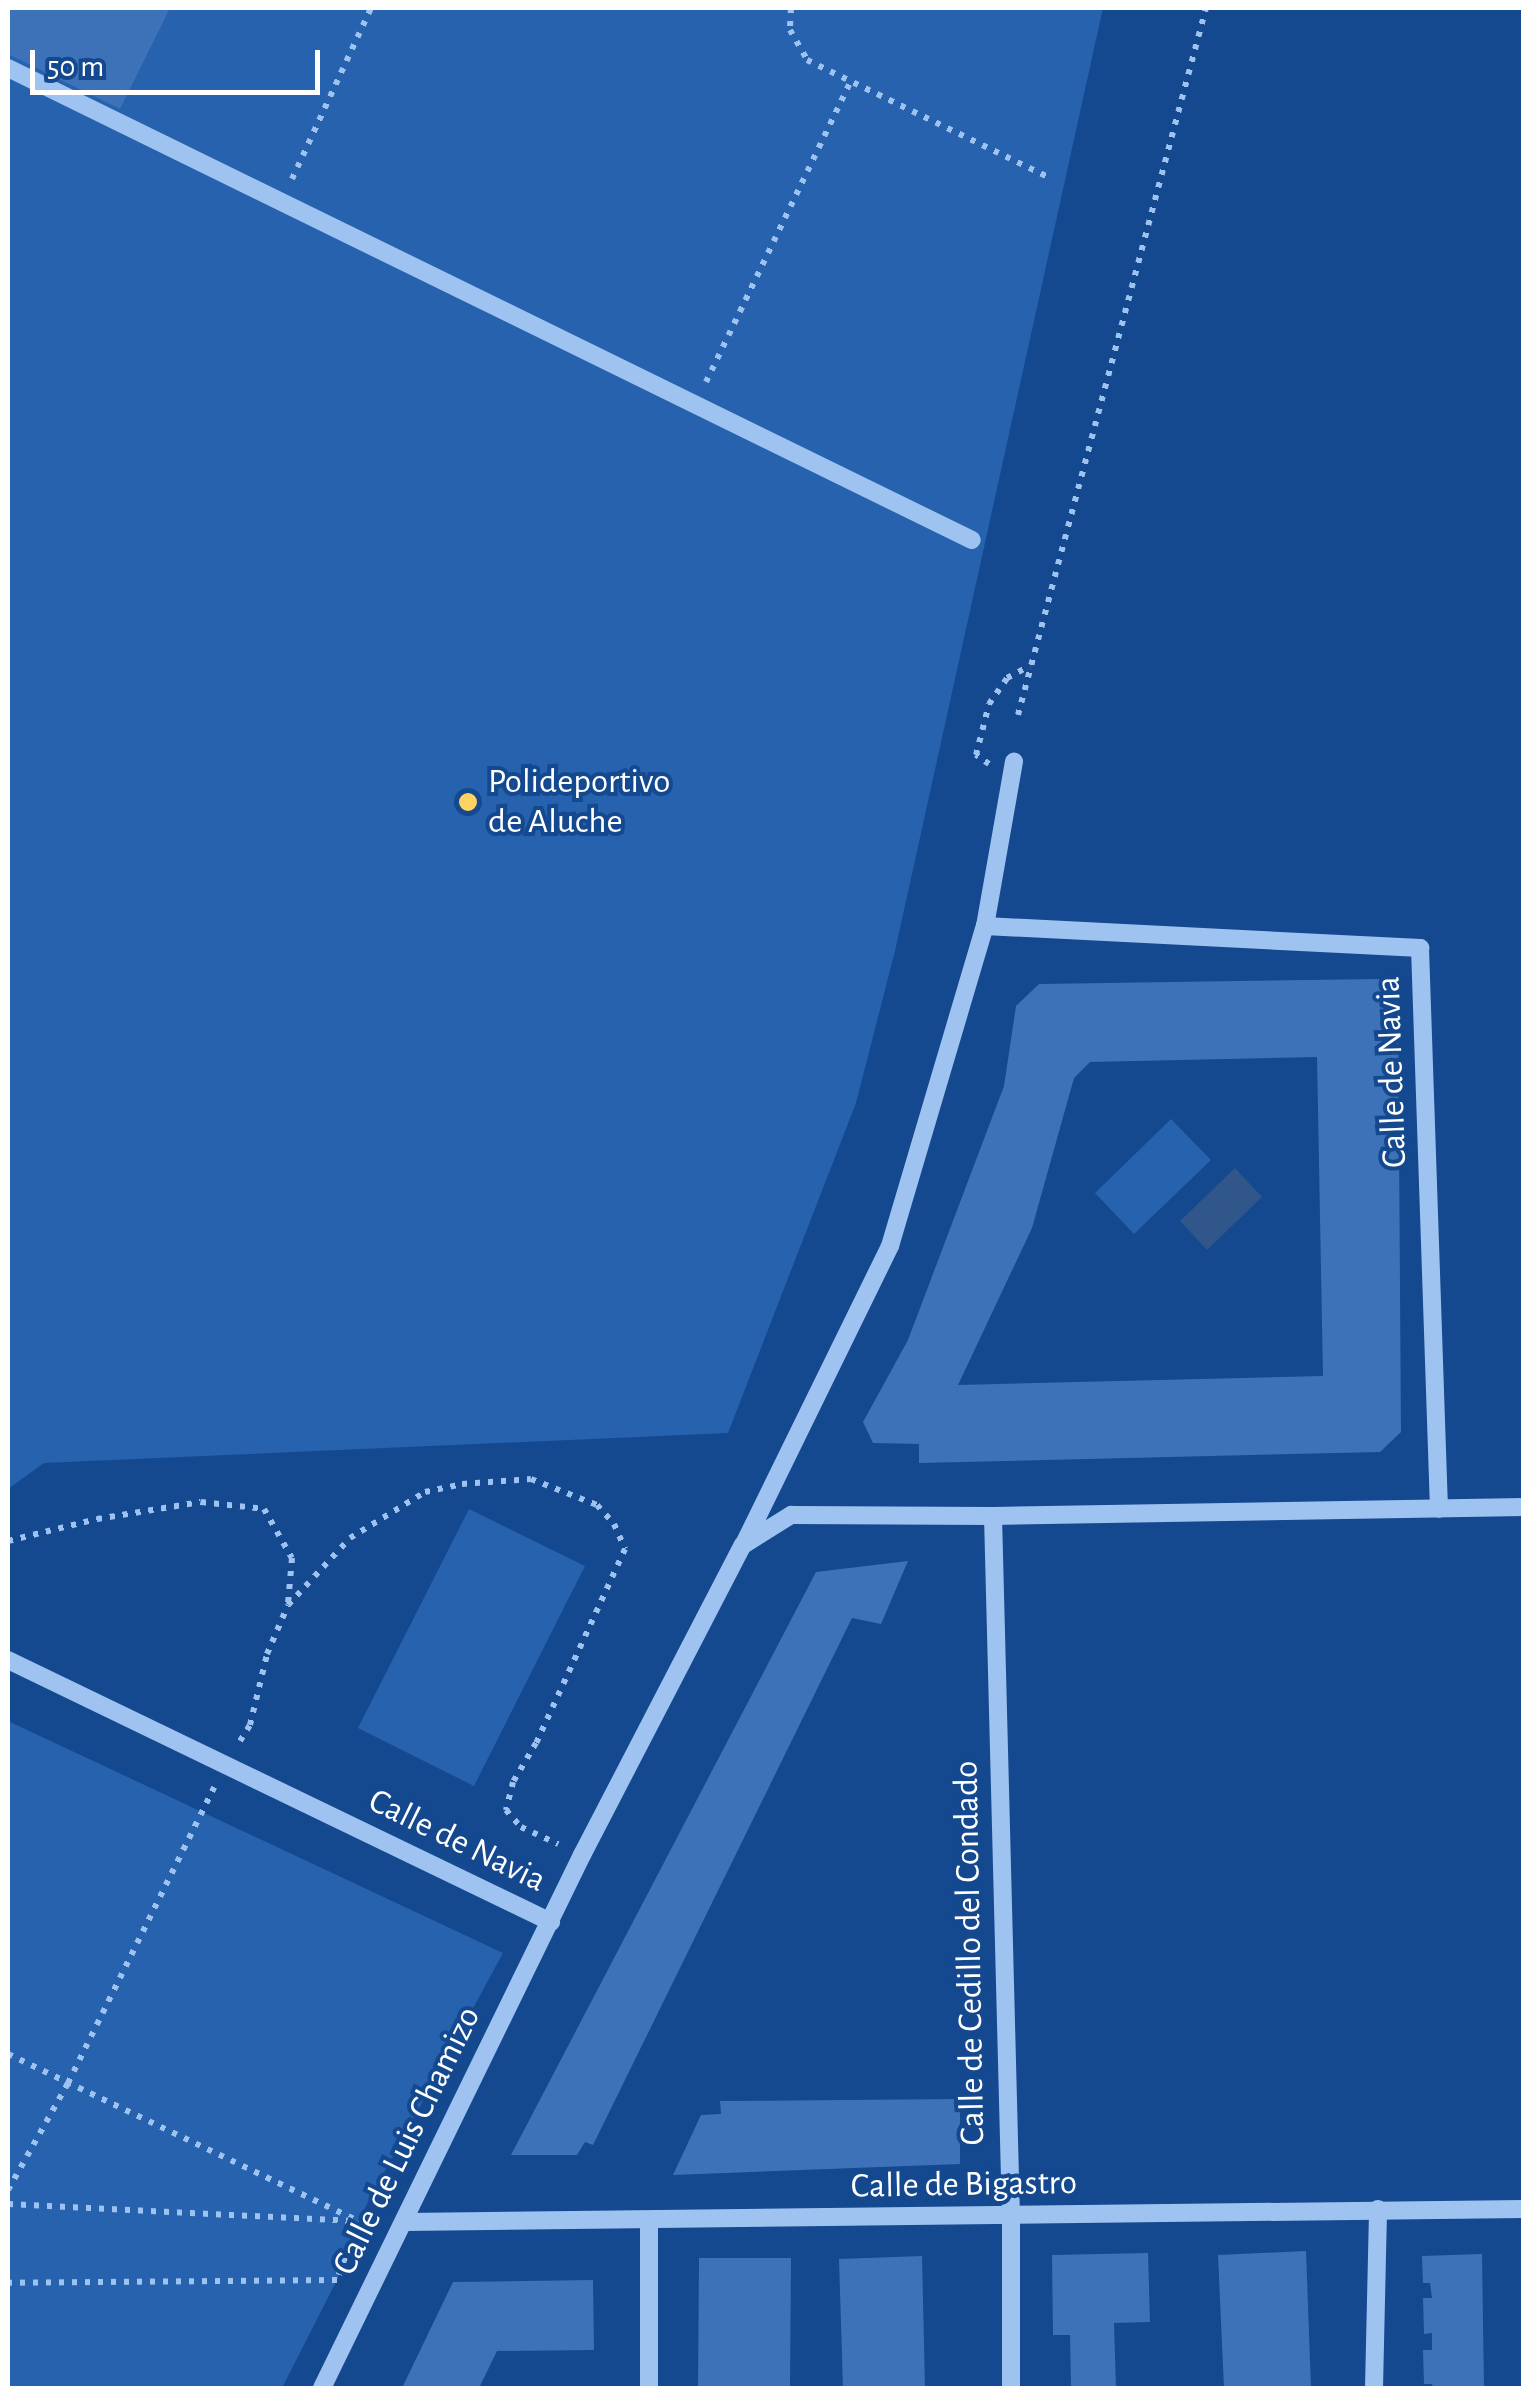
<!DOCTYPE html>
<style>
body{margin:0}
#map{position:relative;width:1531px;height:2396px;overflow:hidden;background:#14488f;font-family:"Alegreya Sans",sans-serif}
div>[style]{position:absolute}
[style*='--x']{left:calc(var(--x)*1px);top:calc(var(--y)*1px);width:calc(var(--w)*1px);rotate:calc(var(--a)*1deg)}
.green>*{inset:0;background:#2662ae}
.water>*{inset:0;background:#30568a}
.building>*{inset:0;background:#3d72b8}
.path>*{height:6px;margin-top:-3px;transform-origin:0;background:repeating-linear-gradient(90deg,#9fc3f1 0 5px,transparent 0 13px)}
.minor>*{height:18px;margin:-9px;padding:0 9px;transform-origin:9px;border-radius:9px;background:#9fc3f1}
.dots>*{width:28px;height:28px;translate:-50% -50%;box-sizing:border-box;border:5px solid #14488f;border-radius:50%}
span{translate:-50% -50%;white-space:nowrap;text-align:center;line-height:1.15;-webkit-text-stroke:8px #14488f;paint-order:stroke}
.poi-label{font-size:35px;color:#fff}
.left{translate:0 -50%;text-align:left}
.street-label{font-size:35px;color:#fff}
.frame{position:absolute;inset:0;border:10px solid #fff;pointer-events:none}
.scale{position:absolute;left:30px;top:50px;width:290px;height:45px;box-sizing:border-box;border:5px solid #fff;border-top:0;padding-left:12px;font-size:30px;line-height:35px;white-space:nowrap;color:#fff;-webkit-text-stroke:8px #14488f;paint-order:stroke}
</style>
<div id="map">
<div class="green">
<div style="clip-path:polygon(8px 8px,1103px 8px,895px 951px,856px 1103px,728px 1433px,44px 1463px,8px 1489px)"></div>
<div style="clip-path:polygon(1171px 1119px,1211px 1160px,1134px 1234px,1095px 1193px)"></div>
<div style="clip-path:polygon(469px 1509px,585px 1566px,474px 1786px,358px 1728px)"></div>
<div style="clip-path:polygon(8px 1721px,503px 1953px,358px 2221px,337px 2280px,282px 2388px,8px 2388px)"></div>
</div>
<div class="water">
<div style="clip-path:polygon(1235px 1168px,1262px 1197px,1207px 1250px,1180px 1221px)"></div>
</div>
<div class="building">
<div style="clip-path:polygon(8px 8px,170px 8px,120px 109px,8px 54px)"></div>
<div style="clip-path:polygon(evenodd,1379px 979px,1398px 997px,1401px 1432px,1380px 1452px,919px 1463px,919px 1444px,873px 1443px,863px 1422px,908px 1340px,1004px 1086px,1016px 1006px,1039px 984px,1379px 979px,1317px 1057px,1323px 1376px,958px 1385px,1032px 1228px,1074px 1078px,1090px 1062px,1317px 1057px)"></div>
<div style="clip-path:polygon(908px 1561px,881px 1624px,852px 1618px,593px 2145px,585px 2142px,577px 2155px,511px 2155px,816px 1572px)"></div>
<div style="clip-path:polygon(960px 2099px,960px 2164px,673px 2175px,701px 2115px,721px 2114px,720px 2101px)"></div>
<div style="clip-path:polygon(1306px 2251px,1311px 2388px,1224px 2388px,1218px 2255px)"></div>
<div style="clip-path:polygon(1148px 2253px,1150px 2322px,1114px 2323px,1116px 2388px,1071px 2388px,1070px 2335px,1053px 2335px,1052px 2255px)"></div>
<div style="clip-path:polygon(1482px 2254px,1484px 2388px,1433px 2388px,1432px 2384px,1424px 2384px,1423px 2350px,1432px 2350px,1432px 2333px,1424px 2334px,1423px 2298px,1432px 2298px,1430px 2283px,1423px 2283px,1422px 2256px)"></div>
<div style="clip-path:polygon(922px 2256px,925px 2388px,843px 2388px,839px 2259px)"></div>
<div style="clip-path:polygon(699px 2258px,791px 2258px,790px 2388px,698px 2388px)"></div>
<div style="clip-path:polygon(593px 2280px,594px 2350px,497px 2351px,479px 2388px,402px 2388px,453px 2282px)"></div>
</div>
<div class="path">
<div style="--x:791;--y:8;--w:22;--a:93"></div>
<div style="--x:790;--y:30;--w:34;--a:60"></div>
<div style="--x:807;--y:60;--w:272;--a:25.9"></div>
<div style="--x:292;--y:179;--w:188;--a:-65.2"></div>
<div style="--x:706;--y:382;--w:334;--a:-64.3"></div>
<div style="--x:1018;--y:715;--w:732;--a:-75.11"></div>
<div style="--x:989;--y:764;--w:16;--a:-145"></div>
<div style="--x:976;--y:755;--w:53;--a:-75.7"></div>
<div style="--x:989;--y:704;--w:32;--a:-55"></div>
<div style="--x:1007;--y:678;--w:26;--a:-28"></div>
<div style="--x:8;--y:1541;--w:92;--a:-13.9"></div>
<div style="--x:97;--y:1519;--w:105;--a:-9.3"></div>
<div style="--x:201;--y:1502;--w:63;--a:6.3"></div>
<div style="--x:264;--y:1509;--w:56;--a:60.3"></div>
<div style="--x:292;--y:1558;--w:46;--a:95"></div>
<div style="--x:240;--y:1741;--w:19;--a:-58"></div>
<div style="--x:250;--y:1725;--w:73;--a:-76.5"></div>
<div style="--x:267;--y:1654;--w:53;--a:-66.8"></div>
<div style="--x:288;--y:1605;--w:91;--a:-47.2"></div>
<div style="--x:350;--y:1538;--w:88;--a:-31.5"></div>
<div style="--x:425;--y:1492;--w:38;--a:-12"></div>
<div style="--x:462;--y:1484;--w:69;--a:-4.1"></div>
<div style="--x:531;--y:1479;--w:71;--a:21.5"></div>
<div style="--x:597;--y:1505;--w:25;--a:48"></div>
<div style="--x:614;--y:1524;--w:27;--a:66"></div>
<div style="--x:625;--y:1549;--w:213;--a:114.6"></div>
<div style="--x:536;--y:1743;--w:45;--a:120.5"></div>
<div style="--x:513;--y:1782;--w:29;--a:104"></div>
<div style="--x:506;--y:1810;--w:23;--a:49"></div>
<div style="--x:521;--y:1827;--w:41;--a:24.7"></div>
<div style="--x:8;--y:2054;--w:388;--a:25.5"></div>
<div style="--x:358;--y:2221;--w:63;--a:109.6"></div>
<div style="--x:337;--y:2280;--w:329;--a:179.5"></div>
<div style="--x:8;--y:2190;--w:123;--a:-60.7"></div>
<div style="--x:68;--y:2083;--w:330;--a:-63.7"></div>
<div style="--x:8;--y:2204;--w:368;--a:2.8"></div>
</div>
<div class="minor">
<div style="--x:8;--y:68;--w:1073;--a:26.09"></div>
<div style="--x:985;--y:926;--w:167;--a:-80"></div>
<div style="--x:993;--y:1516;--w:702;--a:88.53"></div>
<div style="--x:1011;--y:2218;--w:170;--a:90"></div>
<div style="--x:745;--y:1542;--w:330;--a:-63.9"></div>
<div style="--x:890;--y:1246;--w:334;--a:-73.5"></div>
<div style="--x:985;--y:926;--w:436;--a:2.9"></div>
<div style="--x:1420;--y:948;--w:561;--a:88.06"></div>
<div style="--x:8;--y:1660;--w:603;--a:25.76"></div>
<div style="--x:405;--y:2222;--w:1119;--a:-0.67"></div>
<div style="--x:322;--y:2388;--w:593;--a:-64"></div>
<div style="--x:582;--y:1855;--w:349;--a:-62.6"></div>
<div style="--x:743;--y:1545;--w:57;--a:-32"></div>
<div style="--x:791;--y:1515;--w:202;--a:0.3"></div>
<div style="--x:993;--y:1516;--w:531;--a:-0.97"></div>
<div style="--x:649;--y:2388;--w:166;--a:-90"></div>
<div style="--x:1374;--y:2388;--w:179;--a:-88.7"></div>
</div>
<div class="dots">
<div style="left:468px;top:802px;background:#ffd35f"></div>
</div>
<div class="poi-label">
<span class="left" style="left:488px;top:802px">Polideportivo<br>de Aluche</span>
</div>
<div class="street-label">
<span style="left:1392px;top:1072px;rotate:-92deg">Calle de Navia</span>
<span style="left:457px;top:1841px;rotate:26deg">Calle de Navia</span>
<span style="left:970px;top:1953px;rotate:-91deg">Calle de Cedillo del Condado</span>
<span style="left:407px;top:2141px;rotate:-64deg">Calle de Luis Chamizo</span>
<span style="left:964px;top:2185px;rotate:-1deg">Calle de Bigastro</span>
</div>
<div class="frame"></div>
<div class="scale">50 m</div>
</div>
